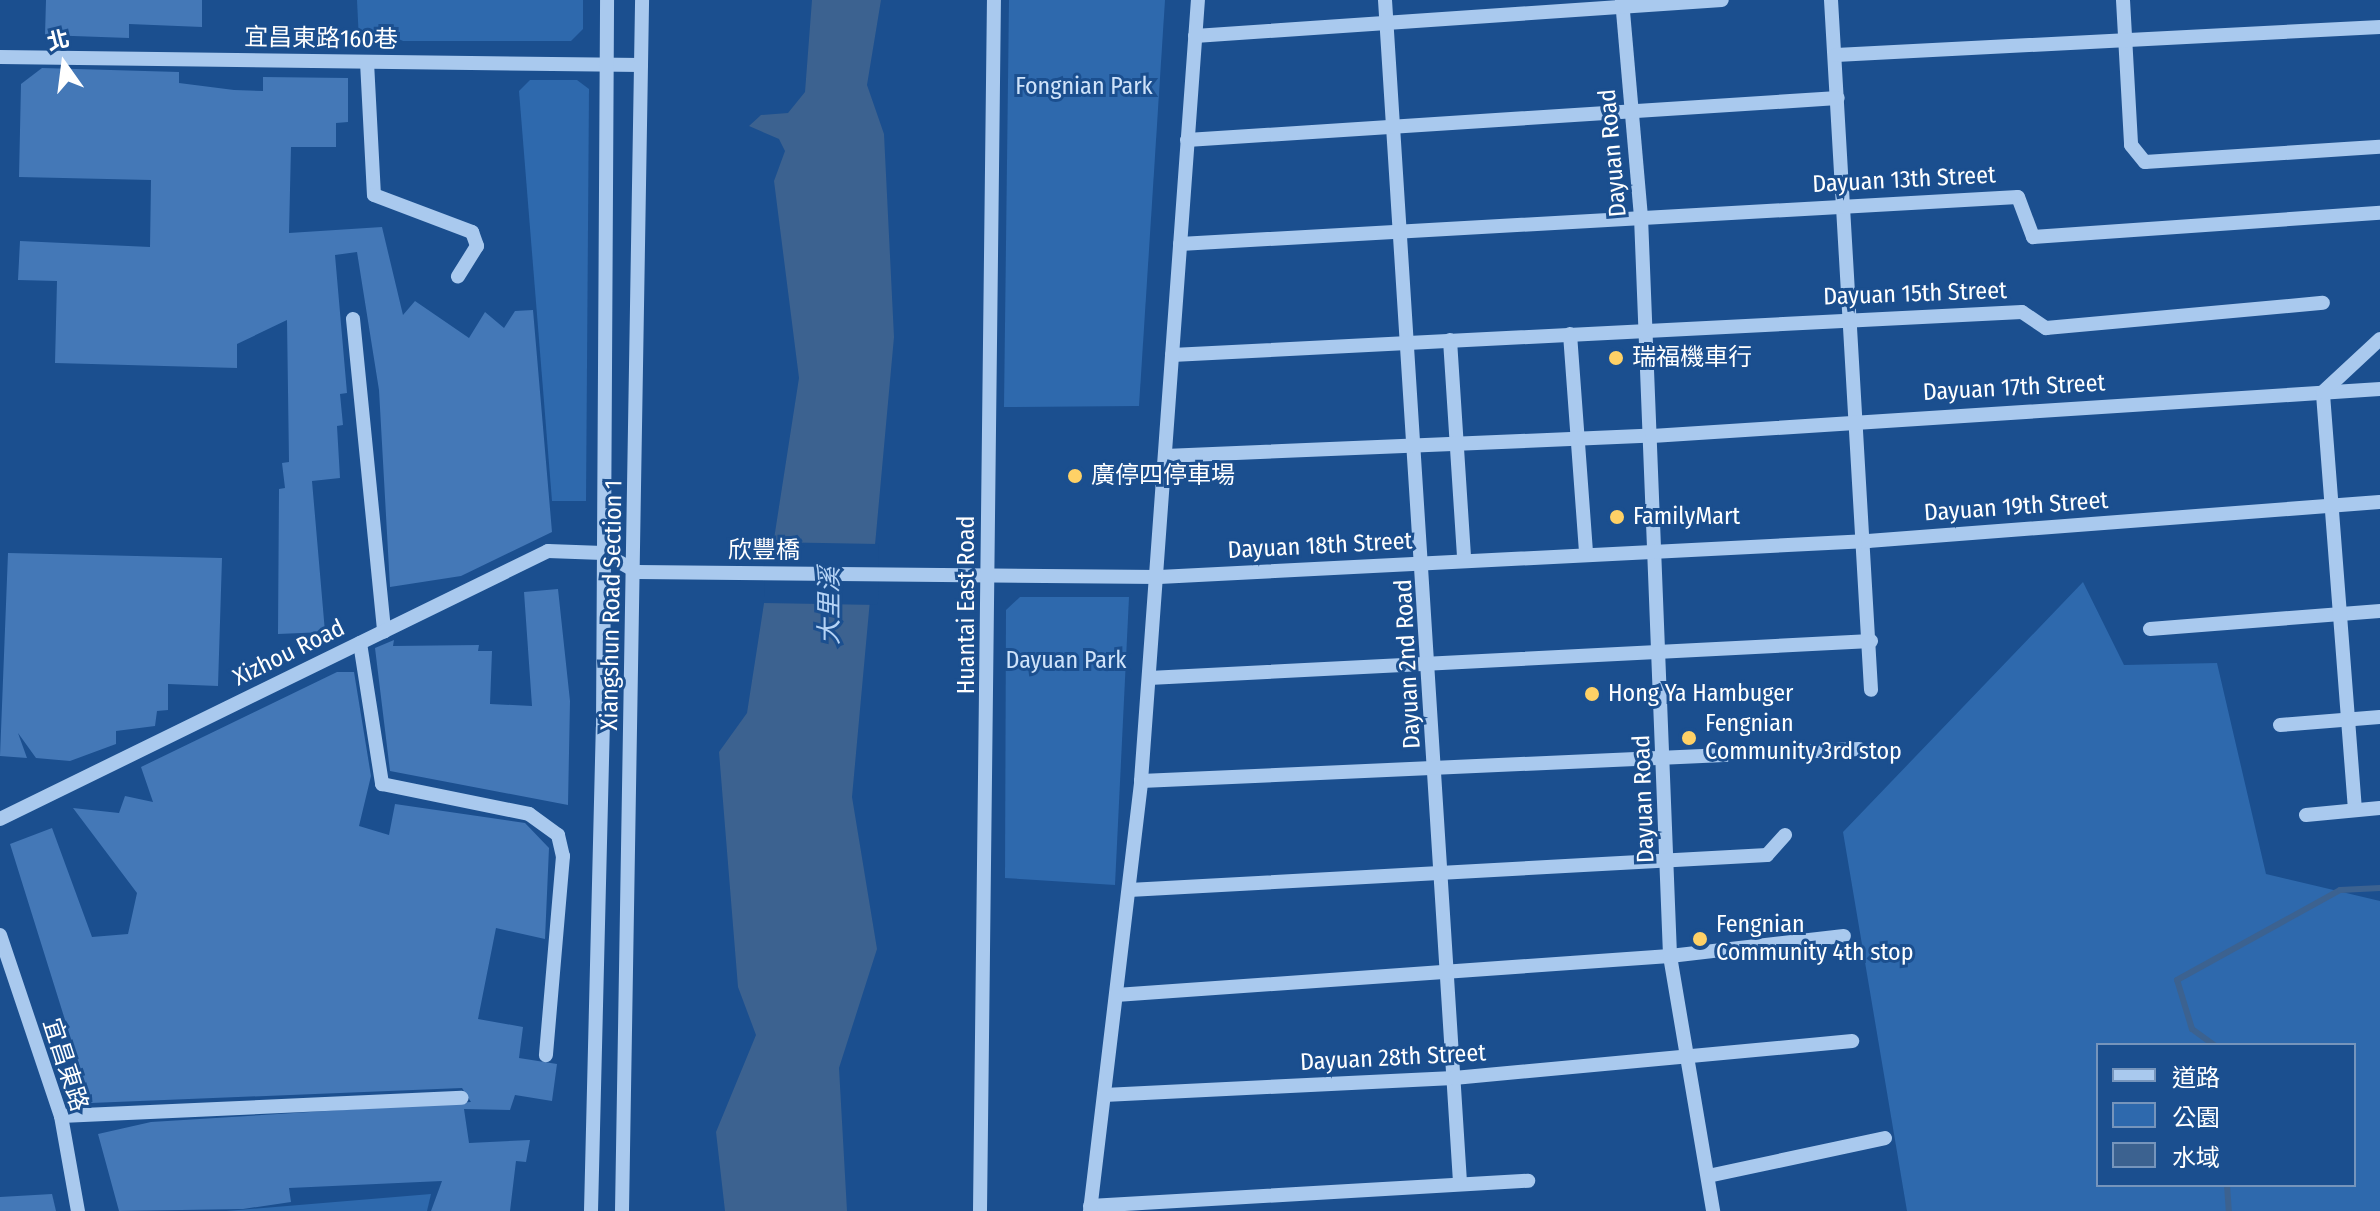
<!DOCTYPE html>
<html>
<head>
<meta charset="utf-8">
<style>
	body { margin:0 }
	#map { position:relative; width:2380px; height:1211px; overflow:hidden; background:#1b4f8f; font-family:"Fira Sans Condensed","Noto Sans TC",sans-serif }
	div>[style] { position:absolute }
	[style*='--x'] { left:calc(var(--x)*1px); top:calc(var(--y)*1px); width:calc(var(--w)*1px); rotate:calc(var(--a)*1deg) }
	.green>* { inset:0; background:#2e69ad }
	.water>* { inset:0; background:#3c6290 }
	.pier>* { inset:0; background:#1b4f8f; transform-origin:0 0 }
	.stream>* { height:6px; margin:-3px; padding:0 3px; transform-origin:3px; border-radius:3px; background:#3c6290 }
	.building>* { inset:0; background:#4478b7 }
	.minor>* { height:14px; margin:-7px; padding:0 7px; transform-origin:7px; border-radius:7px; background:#a9c9ee }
	.dots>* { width:22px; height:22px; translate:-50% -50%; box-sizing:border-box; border:4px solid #1b4f8f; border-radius:50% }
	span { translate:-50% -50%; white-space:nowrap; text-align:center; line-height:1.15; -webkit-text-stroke:6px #1b4f8f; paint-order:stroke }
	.street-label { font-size:24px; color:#fff }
	.park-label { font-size:24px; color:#cfe3fa }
	.poi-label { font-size:24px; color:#fff }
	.left { translate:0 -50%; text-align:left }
	.water-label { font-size:26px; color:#b5d3f5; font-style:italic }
	.legend { position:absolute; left:2096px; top:1043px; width:260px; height:144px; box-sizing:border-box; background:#1b4f8f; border:2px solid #7695bc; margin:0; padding:10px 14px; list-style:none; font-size:24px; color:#fff }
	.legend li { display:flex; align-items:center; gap:16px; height:40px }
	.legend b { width:40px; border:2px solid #7695bc }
	.north { position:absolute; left:24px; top:24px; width:80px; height:80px; -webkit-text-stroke:6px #1b4f8f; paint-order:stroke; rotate:346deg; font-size:22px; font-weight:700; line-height:32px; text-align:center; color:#fff }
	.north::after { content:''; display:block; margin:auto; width:28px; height:36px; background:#fff; clip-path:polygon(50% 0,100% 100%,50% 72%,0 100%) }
</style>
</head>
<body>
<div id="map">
	<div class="green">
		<div style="clip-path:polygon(357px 0,583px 0,583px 29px,571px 41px,359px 41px)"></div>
		<div style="clip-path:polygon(1009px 0,1165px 0,1139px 406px,1004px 407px)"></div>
		<div style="clip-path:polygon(530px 80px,577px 80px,589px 89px,586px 501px,552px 501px,519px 91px)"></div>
		<div style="clip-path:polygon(evenodd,2083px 582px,2124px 665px,2217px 663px,2266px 874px,2380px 901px,2380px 1211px,1907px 1211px,1843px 832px,2083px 582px,2098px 1045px,2354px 1045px,2354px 1185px,2098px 1185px,2098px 1045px)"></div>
		<div style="clip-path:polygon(1020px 597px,1129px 597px,1115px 885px,1005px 878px,1006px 610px)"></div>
		<div style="clip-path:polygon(431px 1194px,427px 1211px,226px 1211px)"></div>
	</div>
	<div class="water">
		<div style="clip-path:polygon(812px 0,881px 0,867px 85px,884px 134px,894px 337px,852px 797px,877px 949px,839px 1068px,847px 1211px,725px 1211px,716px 1132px,756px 1035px,738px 987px,719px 752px,747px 713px,799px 378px,774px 181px,785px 151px,779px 139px,749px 126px,761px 115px,788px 113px,805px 92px)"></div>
	</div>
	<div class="pier">
		<div style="left:765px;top:542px;width:114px;height:61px;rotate:1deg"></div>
	</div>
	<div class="stream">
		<div style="--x:2214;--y:1045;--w:27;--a:-144"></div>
		<div style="--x:2192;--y:1029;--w:51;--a:-107"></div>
		<div style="--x:2177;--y:980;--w:186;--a:-28.9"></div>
		<div style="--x:2340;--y:890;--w:40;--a:-2.9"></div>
		<div style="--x:2227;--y:1185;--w:26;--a:86"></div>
	</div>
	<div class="building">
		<div style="clip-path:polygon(46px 0,202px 0,202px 27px,129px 24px,129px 38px,45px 35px)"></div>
		<div style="clip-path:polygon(42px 68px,179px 72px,179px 83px,234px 90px,263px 91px,263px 77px,348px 78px,348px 122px,336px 123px,336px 147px,291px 147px,289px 233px,382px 227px,403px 315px,415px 301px,469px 338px,485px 312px,504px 328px,515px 311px,533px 310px,552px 532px,461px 576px,390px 587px,379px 390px,357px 252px,335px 255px,347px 393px,340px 394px,343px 425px,337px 426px,340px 478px,312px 481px,325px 632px,278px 634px,279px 489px,285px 488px,282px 463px,289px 462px,287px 320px,237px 344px,237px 368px,55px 363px,57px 281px,18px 280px,20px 241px,150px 247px,151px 180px,19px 177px,21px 84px)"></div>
		<div style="clip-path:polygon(8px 553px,222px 558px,218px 686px,168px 684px,168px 710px,157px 711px,155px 726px,116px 731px,116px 744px,70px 761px,36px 758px,18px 733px,27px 758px,0 756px)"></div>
		<div style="clip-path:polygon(558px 589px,570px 701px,568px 805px,390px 771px,375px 648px,394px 640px,393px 646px,479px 645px,478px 651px,492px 651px,490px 704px,532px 706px,524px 592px)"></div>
		<div style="clip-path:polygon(337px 672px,354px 672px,371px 776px,359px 826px,389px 835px,395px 804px,525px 823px,549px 848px,545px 939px,496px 928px,478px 1019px,523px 1027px,519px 1058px,557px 1064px,552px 1101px,515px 1095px,510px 1110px,464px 1109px,469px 1143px,530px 1140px,526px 1162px,516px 1161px,510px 1211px,431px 1211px,442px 1181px,289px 1188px,291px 1202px,243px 1209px,119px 1211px,98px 1134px,151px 1122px,471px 1102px,462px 1088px,91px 1103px,10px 844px,52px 828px,92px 937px,128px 934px,137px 893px,73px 808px,119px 813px,125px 796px,153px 802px,141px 767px)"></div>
		<div style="clip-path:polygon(52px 1194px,56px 1211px,0 1211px,0 1197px)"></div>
	</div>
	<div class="minor">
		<div style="--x:1385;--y:0;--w:1184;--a:86.37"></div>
		<div style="--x:1622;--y:0;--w:218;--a:85"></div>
		<div style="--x:1641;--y:217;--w:740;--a:87.75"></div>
		<div style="--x:1670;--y:956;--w:259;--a:80.4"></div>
		<div style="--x:1831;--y:0;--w:691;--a:86.68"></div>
		<div style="--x:2123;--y:0;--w:145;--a:86.8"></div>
		<div style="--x:2131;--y:145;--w:22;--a:51"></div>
		<div style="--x:2145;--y:162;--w:235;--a:-3.7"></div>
		<div style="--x:1195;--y:36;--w:528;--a:-3.91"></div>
		<div style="--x:1836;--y:55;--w:545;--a:-2.95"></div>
		<div style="--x:0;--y:57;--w:641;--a:0.72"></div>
		<div style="--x:367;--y:62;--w:133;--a:87"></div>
		<div style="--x:374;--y:195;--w:105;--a:20.7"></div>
		<div style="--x:472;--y:232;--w:15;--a:70"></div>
		<div style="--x:477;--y:246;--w:36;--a:122"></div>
		<div style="--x:1187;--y:140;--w:652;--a:-3.69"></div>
		<div style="--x:1180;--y:244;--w:839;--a:-3.21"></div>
		<div style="--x:2018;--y:197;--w:43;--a:69.4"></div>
		<div style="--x:2033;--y:237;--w:348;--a:-4"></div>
		<div style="--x:353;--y:319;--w:314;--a:84.3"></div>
		<div style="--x:1570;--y:334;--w:221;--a:85.8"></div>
		<div style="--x:1450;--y:340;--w:219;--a:86.3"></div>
		<div style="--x:1172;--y:355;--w:851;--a:-2.9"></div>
		<div style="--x:2022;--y:312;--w:29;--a:34"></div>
		<div style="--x:2046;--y:328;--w:278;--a:-5.2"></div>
		<div style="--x:1165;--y:456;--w:487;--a:-2.4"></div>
		<div style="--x:1652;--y:436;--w:730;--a:-3.69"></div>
		<div style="--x:2150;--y:629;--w:231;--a:-4.5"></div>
		<div style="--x:360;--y:643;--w:143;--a:81.1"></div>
		<div style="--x:382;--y:784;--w:150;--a:11.5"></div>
		<div style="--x:529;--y:814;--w:36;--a:36"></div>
		<div style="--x:558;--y:835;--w:22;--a:77"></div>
		<div style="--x:563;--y:856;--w:200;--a:94.9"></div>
		<div style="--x:1149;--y:678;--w:723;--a:-2.93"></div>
		<div style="--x:2280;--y:725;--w:100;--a:-4.6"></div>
		<div style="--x:1141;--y:781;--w:719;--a:-2.55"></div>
		<div style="--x:2355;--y:810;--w:419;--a:-94.4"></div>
		<div style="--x:2323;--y:392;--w:78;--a:-42.9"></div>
		<div style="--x:2306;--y:815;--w:74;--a:-5.4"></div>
		<div style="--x:0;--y:819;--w:610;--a:-26.06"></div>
		<div style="--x:548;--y:551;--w:55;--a:2.1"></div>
		<div style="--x:603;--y:553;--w:39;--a:29"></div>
		<div style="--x:637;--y:572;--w:522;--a:0.55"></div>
		<div style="--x:1159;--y:577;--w:710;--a:-2.91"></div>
		<div style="--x:1868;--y:541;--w:513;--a:-4.36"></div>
		<div style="--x:1129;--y:890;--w:639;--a:-3.14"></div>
		<div style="--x:1767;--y:855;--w:27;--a:-48"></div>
		<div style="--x:0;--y:935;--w:191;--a:71.4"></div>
		<div style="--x:61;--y:1116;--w:97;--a:79.9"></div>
		<div style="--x:1116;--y:995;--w:555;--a:-4.03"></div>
		<div style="--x:1670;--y:956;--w:175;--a:-6.6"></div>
		<div style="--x:1104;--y:1095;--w:350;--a:-2.8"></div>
		<div style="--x:1454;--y:1078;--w:400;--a:-5.3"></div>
		<div style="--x:61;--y:1116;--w:401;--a:-2.6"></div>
		<div style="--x:1708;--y:1176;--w:181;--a:-12.1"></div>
		<div style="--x:1090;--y:1206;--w:439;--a:-3.3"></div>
		<div style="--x:591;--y:1211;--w:484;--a:-88.6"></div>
		<div style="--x:603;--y:727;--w:727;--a:-89.68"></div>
		<div style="--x:622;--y:1211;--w:1211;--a:-89.05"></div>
		<div style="--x:980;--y:1211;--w:1211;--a:-89.34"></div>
		<div style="--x:1090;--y:1211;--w:433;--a:-83.2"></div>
		<div style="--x:1141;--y:781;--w:783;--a:-85.83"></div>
	</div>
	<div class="dots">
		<div style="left:1616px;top:358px;background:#ffd166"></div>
		<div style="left:1075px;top:476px;background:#ffd166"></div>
		<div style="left:1617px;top:517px;background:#ffd166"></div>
		<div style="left:1592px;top:694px;background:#ffd166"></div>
		<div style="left:1689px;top:738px;background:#ffd166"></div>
		<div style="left:1700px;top:939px;background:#ffd166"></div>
	</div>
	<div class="street-label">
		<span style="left:321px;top:39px;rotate:1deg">宜昌東路160巷</span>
		<span style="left:1613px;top:153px;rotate:-95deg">Dayuan Road</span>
		<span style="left:1904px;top:180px;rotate:-3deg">Dayuan 13th Street</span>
		<span style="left:1915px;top:294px;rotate:-2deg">Dayuan 15th Street</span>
		<span style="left:2014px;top:388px;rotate:-3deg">Dayuan 17th Street</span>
		<span style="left:2016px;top:507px;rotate:-4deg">Dayuan 19th Street</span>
		<span style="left:1320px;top:546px;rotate:-3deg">Dayuan 18th Street</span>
		<span style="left:764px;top:551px">欣豐橋</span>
		<span style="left:612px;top:605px;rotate:-89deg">Xiangshun Road Section 1</span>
		<span style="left:967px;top:605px;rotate:-90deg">Huantai East Road</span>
		<span style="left:289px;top:653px;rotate:-26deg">Xizhou Road</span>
		<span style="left:1408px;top:664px;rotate:-93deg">Dayuan 2nd Road</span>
		<span style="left:1644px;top:799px;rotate:-92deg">Dayuan Road</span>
		<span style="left:1393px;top:1058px;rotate:-3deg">Dayuan 28th Street</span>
		<span style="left:65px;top:1065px;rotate:72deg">宜昌東路</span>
	</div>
	<div class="park-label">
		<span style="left:1084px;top:87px">Fongnian Park</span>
		<span style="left:1066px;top:661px">Dayuan Park</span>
	</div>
	<div class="poi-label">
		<span class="left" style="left:1632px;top:358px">瑞福機車行</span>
		<span class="left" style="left:1091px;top:476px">廣停四停車場</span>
		<span class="left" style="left:1633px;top:517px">FamilyMart</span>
		<span class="left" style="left:1608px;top:694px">Hong Ya Hambuger</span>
		<span class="left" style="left:1705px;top:738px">Fengnian<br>Community 3rd stop</span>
		<span class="left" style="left:1716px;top:939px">Fengnian<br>Community 4th stop</span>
	</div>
	<div class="water-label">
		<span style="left:830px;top:606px;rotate:-90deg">大里溪</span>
	</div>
	<ul class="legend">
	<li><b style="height:10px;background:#a9c9ee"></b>道路</li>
	<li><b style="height:22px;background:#2e69ad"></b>公園</li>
	<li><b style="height:22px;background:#3c6290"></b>水域</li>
	</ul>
	<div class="north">北</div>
</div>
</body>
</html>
